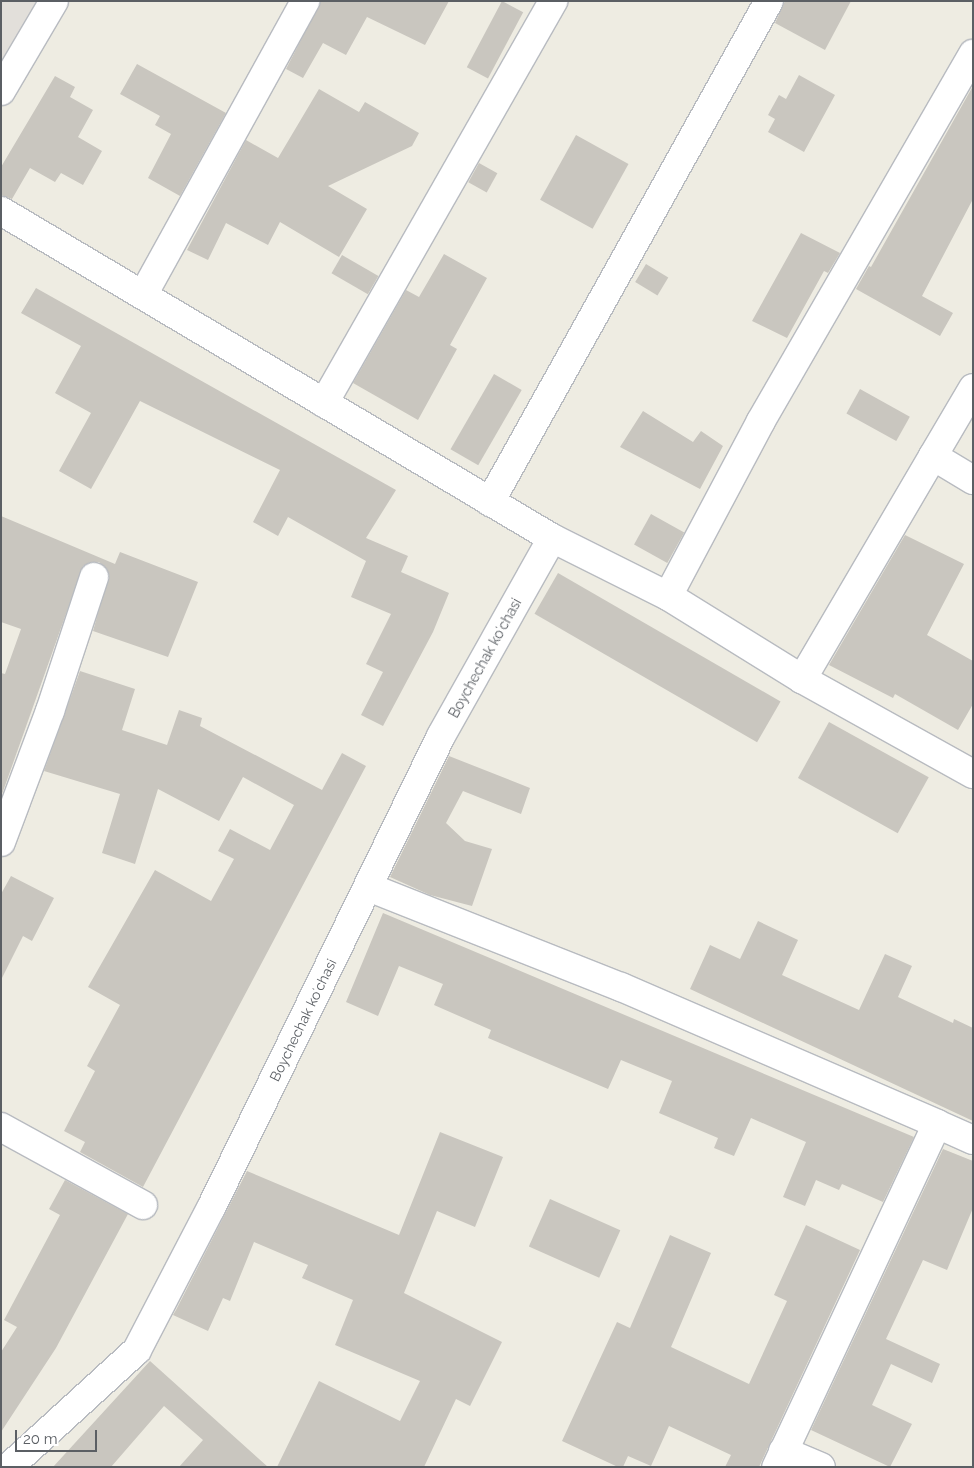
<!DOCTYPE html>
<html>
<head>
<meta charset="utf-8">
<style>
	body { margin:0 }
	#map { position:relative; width:974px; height:1468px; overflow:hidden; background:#eeece2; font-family:Raleway,sans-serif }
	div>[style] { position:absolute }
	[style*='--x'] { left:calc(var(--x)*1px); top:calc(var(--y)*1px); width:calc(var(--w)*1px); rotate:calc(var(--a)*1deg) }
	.industrial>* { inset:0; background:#e2dfda }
	.building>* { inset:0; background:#c9c6bf; transform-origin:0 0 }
	.roads { filter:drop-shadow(1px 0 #b8bbc0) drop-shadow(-1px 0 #b8bbc0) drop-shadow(0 1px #b8bbc0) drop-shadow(0 -1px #b8bbc0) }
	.street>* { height:28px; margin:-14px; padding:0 14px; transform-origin:14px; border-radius:14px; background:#fff }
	span { translate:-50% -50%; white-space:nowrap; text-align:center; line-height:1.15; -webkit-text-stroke:4px #fff; paint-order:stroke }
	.street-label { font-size:14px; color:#5b5f64 }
	.frame { position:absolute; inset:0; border:2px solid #5b5f64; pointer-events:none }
	.scale { position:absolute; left:15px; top:1430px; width:82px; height:22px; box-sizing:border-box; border:2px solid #5b5f64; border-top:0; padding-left:6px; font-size:15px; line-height:18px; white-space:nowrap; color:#5b5f64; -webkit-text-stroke:4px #fff; paint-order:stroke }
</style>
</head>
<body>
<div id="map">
	<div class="industrial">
		<div style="clip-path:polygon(1px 1px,44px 1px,1px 72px)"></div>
	</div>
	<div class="building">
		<div style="clip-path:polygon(321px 1px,449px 1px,425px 45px,367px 17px,346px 55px,323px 43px,303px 78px,286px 69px)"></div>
		<div style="left:502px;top:1px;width:24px;height:75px;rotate:28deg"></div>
		<div style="clip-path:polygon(785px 1px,851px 1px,825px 50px,775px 23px)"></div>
		<div style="clip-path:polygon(137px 64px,226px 113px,180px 196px,148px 178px,171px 134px,155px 125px,160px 116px,120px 94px)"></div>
		<div style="clip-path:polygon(799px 75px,835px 95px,804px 152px,768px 132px,775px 119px,768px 115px,779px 95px,786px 99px)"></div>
		<div style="clip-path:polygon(55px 76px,75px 87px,70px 97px,93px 110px,78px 137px,102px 151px,83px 185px,61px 173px,55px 182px,30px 168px,12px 199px,1px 195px,1px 167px)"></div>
		<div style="clip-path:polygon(973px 86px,973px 199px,922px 296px,953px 313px,940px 336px,856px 289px,869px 266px,871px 267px)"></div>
		<div style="clip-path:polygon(319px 89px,359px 112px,365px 102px,419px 133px,412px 146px,328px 186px,367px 209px,339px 257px,280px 222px,268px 245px,226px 223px,208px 260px,187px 250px,246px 140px,278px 158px)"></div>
		<div style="left:576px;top:135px;width:60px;height:74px;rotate:29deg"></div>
		<div style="left:479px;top:163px;width:21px;height:22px;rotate:29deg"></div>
		<div style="clip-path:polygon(801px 233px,840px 253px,828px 273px,824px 271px,787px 338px,752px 321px)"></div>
		<div style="clip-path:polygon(444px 254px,487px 278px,450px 345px,457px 349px,418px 420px,353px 383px,406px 290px,419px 297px)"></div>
		<div style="left:342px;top:255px;width:42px;height:21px;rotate:30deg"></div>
		<div style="left:646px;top:264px;width:26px;height:21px;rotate:31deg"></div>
		<div style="clip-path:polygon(36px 288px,396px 490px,366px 538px,408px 556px,401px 572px,449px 593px,433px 632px,383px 726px,361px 715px,383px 672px,366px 664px,391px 614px,351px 597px,366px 561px,288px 517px,278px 536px,253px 522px,280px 470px,140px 401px,91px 489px,59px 471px,91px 413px,55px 393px,81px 346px,21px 313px)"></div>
		<div style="left:494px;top:374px;width:32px;height:87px;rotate:30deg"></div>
		<div style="left:860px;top:389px;width:57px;height:28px;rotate:29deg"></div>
		<div style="clip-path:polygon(643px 411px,693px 442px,701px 431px,723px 446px,700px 489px,620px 447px)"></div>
		<div style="left:651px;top:514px;width:38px;height:35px;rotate:29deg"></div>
		<div style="clip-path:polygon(1px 516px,115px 564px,120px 552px,198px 582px,168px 657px,93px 631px,109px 574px,99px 562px,83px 566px,1px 797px,1px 673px,5px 674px,21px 629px,1px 622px)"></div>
		<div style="clip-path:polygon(905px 535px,964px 564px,927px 635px,973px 661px,973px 704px,958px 730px,895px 694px,893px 698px,829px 665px)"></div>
		<div style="left:558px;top:573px;width:257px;height:47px;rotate:30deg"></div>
		<div style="clip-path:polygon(80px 671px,135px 689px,122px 730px,167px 745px,179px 710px,202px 718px,200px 726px,322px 790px,342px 753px,366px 766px,143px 1187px,80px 1152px,85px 1142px,64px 1131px,95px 1071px,87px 1066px,120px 1005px,88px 987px,155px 870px,211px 901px,234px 859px,218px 851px,230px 829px,270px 850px,294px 805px,243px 777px,219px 821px,158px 789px,135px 864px,102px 853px,120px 794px,44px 771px)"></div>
		<div style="left:829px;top:722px;width:114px;height:64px;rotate:29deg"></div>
		<div style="clip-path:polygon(449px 756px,530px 788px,521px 814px,463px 791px,446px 823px,465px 841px,492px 849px,472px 906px,430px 895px,390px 877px)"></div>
		<div style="clip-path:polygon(11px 876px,54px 898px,32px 941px,23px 936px,1px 980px,1px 894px)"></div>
		<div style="clip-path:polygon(383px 913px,914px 1137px,883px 1202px,842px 1184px,839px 1190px,816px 1180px,805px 1206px,783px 1197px,806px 1142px,751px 1118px,734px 1156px,714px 1148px,718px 1138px,659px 1113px,672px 1081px,621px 1060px,608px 1089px,488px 1038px,491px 1030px,434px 1005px,443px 984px,399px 966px,378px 1016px,346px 1002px)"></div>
		<div style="clip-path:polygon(758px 921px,798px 940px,782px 975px,859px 1010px,885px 954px,912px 966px,898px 997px,953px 1023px,954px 1019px,973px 1028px,973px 1121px,690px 989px,710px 945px,740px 959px)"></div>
		<div style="clip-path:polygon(440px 1132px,503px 1157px,475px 1227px,437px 1211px,404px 1293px,502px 1342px,470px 1406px,456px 1399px,424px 1467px,277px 1467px,319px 1381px,400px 1421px,420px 1381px,335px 1345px,353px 1300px,302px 1278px,308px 1265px,254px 1242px,230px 1301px,223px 1298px,208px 1331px,173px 1315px,176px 1310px,247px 1171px,399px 1235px)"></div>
		<div style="clip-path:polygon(943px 1149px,973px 1161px,973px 1208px,947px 1270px,923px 1260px,886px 1339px,940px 1364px,932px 1383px,891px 1364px,872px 1405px,912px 1424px,890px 1467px,811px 1430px)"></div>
		<div style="clip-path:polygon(65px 1180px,128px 1214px,56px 1348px,1px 1432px,1px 1352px,17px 1327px,4px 1320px,60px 1215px,49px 1209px)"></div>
		<div style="left:550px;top:1199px;width:77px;height:52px;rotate:24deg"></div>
		<div style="clip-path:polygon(806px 1225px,860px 1250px,759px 1467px,725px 1467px,731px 1455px,669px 1426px,651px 1466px,628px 1456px,623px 1467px,618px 1467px,562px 1441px,617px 1322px,630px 1328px,670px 1235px,711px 1253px,671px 1347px,749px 1384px,787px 1301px,774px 1295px)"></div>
		<div style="clip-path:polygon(150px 1361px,268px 1467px,179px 1467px,203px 1440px,164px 1406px,111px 1467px,53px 1467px)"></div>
	</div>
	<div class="roads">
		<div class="street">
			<div style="--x:1;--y:91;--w:104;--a:-59.5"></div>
			<div style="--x:1;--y:211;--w:641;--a:30.69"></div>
			<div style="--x:552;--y:538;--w:130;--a:26.6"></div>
			<div style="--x:143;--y:295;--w:336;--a:-61.1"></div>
			<div style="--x:973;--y:388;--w:79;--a:120.5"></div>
			<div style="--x:933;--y:456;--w:47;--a:31"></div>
			<div style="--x:324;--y:403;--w:463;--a:-60.3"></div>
			<div style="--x:933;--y:456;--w:259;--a:120.4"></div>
			<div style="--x:802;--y:679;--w:196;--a:29.1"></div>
			<div style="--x:490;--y:502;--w:573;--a:-60.89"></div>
			<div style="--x:802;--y:679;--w:158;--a:-148.2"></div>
			<div style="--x:668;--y:596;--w:198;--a:-62"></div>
			<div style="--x:761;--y:421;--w:424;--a:-60"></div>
			<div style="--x:1;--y:842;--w:140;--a:-69.5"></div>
			<div style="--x:50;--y:711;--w:141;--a:-71.8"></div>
			<div style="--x:368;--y:887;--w:272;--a:21.6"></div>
			<div style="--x:621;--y:987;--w:344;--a:23.4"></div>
			<div style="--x:937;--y:1124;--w:379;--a:115.1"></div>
			<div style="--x:937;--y:1124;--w:39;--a:24"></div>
			<div style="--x:1;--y:1127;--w:162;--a:28.8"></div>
			<div style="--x:783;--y:1451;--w:41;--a:22.8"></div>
			<div style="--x:9;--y:1467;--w:173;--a:-42.4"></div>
			<div style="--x:137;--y:1350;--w:160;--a:-62.5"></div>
			<div style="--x:211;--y:1208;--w:525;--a:-64.02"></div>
			<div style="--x:441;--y:736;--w:227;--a:-60.7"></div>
		</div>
	</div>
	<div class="street-label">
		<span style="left:485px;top:658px;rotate:-61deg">Boychechak koʻchasi</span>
		<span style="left:303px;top:1020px;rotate:-64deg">Boychechak koʻchasi</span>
	</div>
	<div class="frame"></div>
	<div class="scale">20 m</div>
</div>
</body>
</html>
